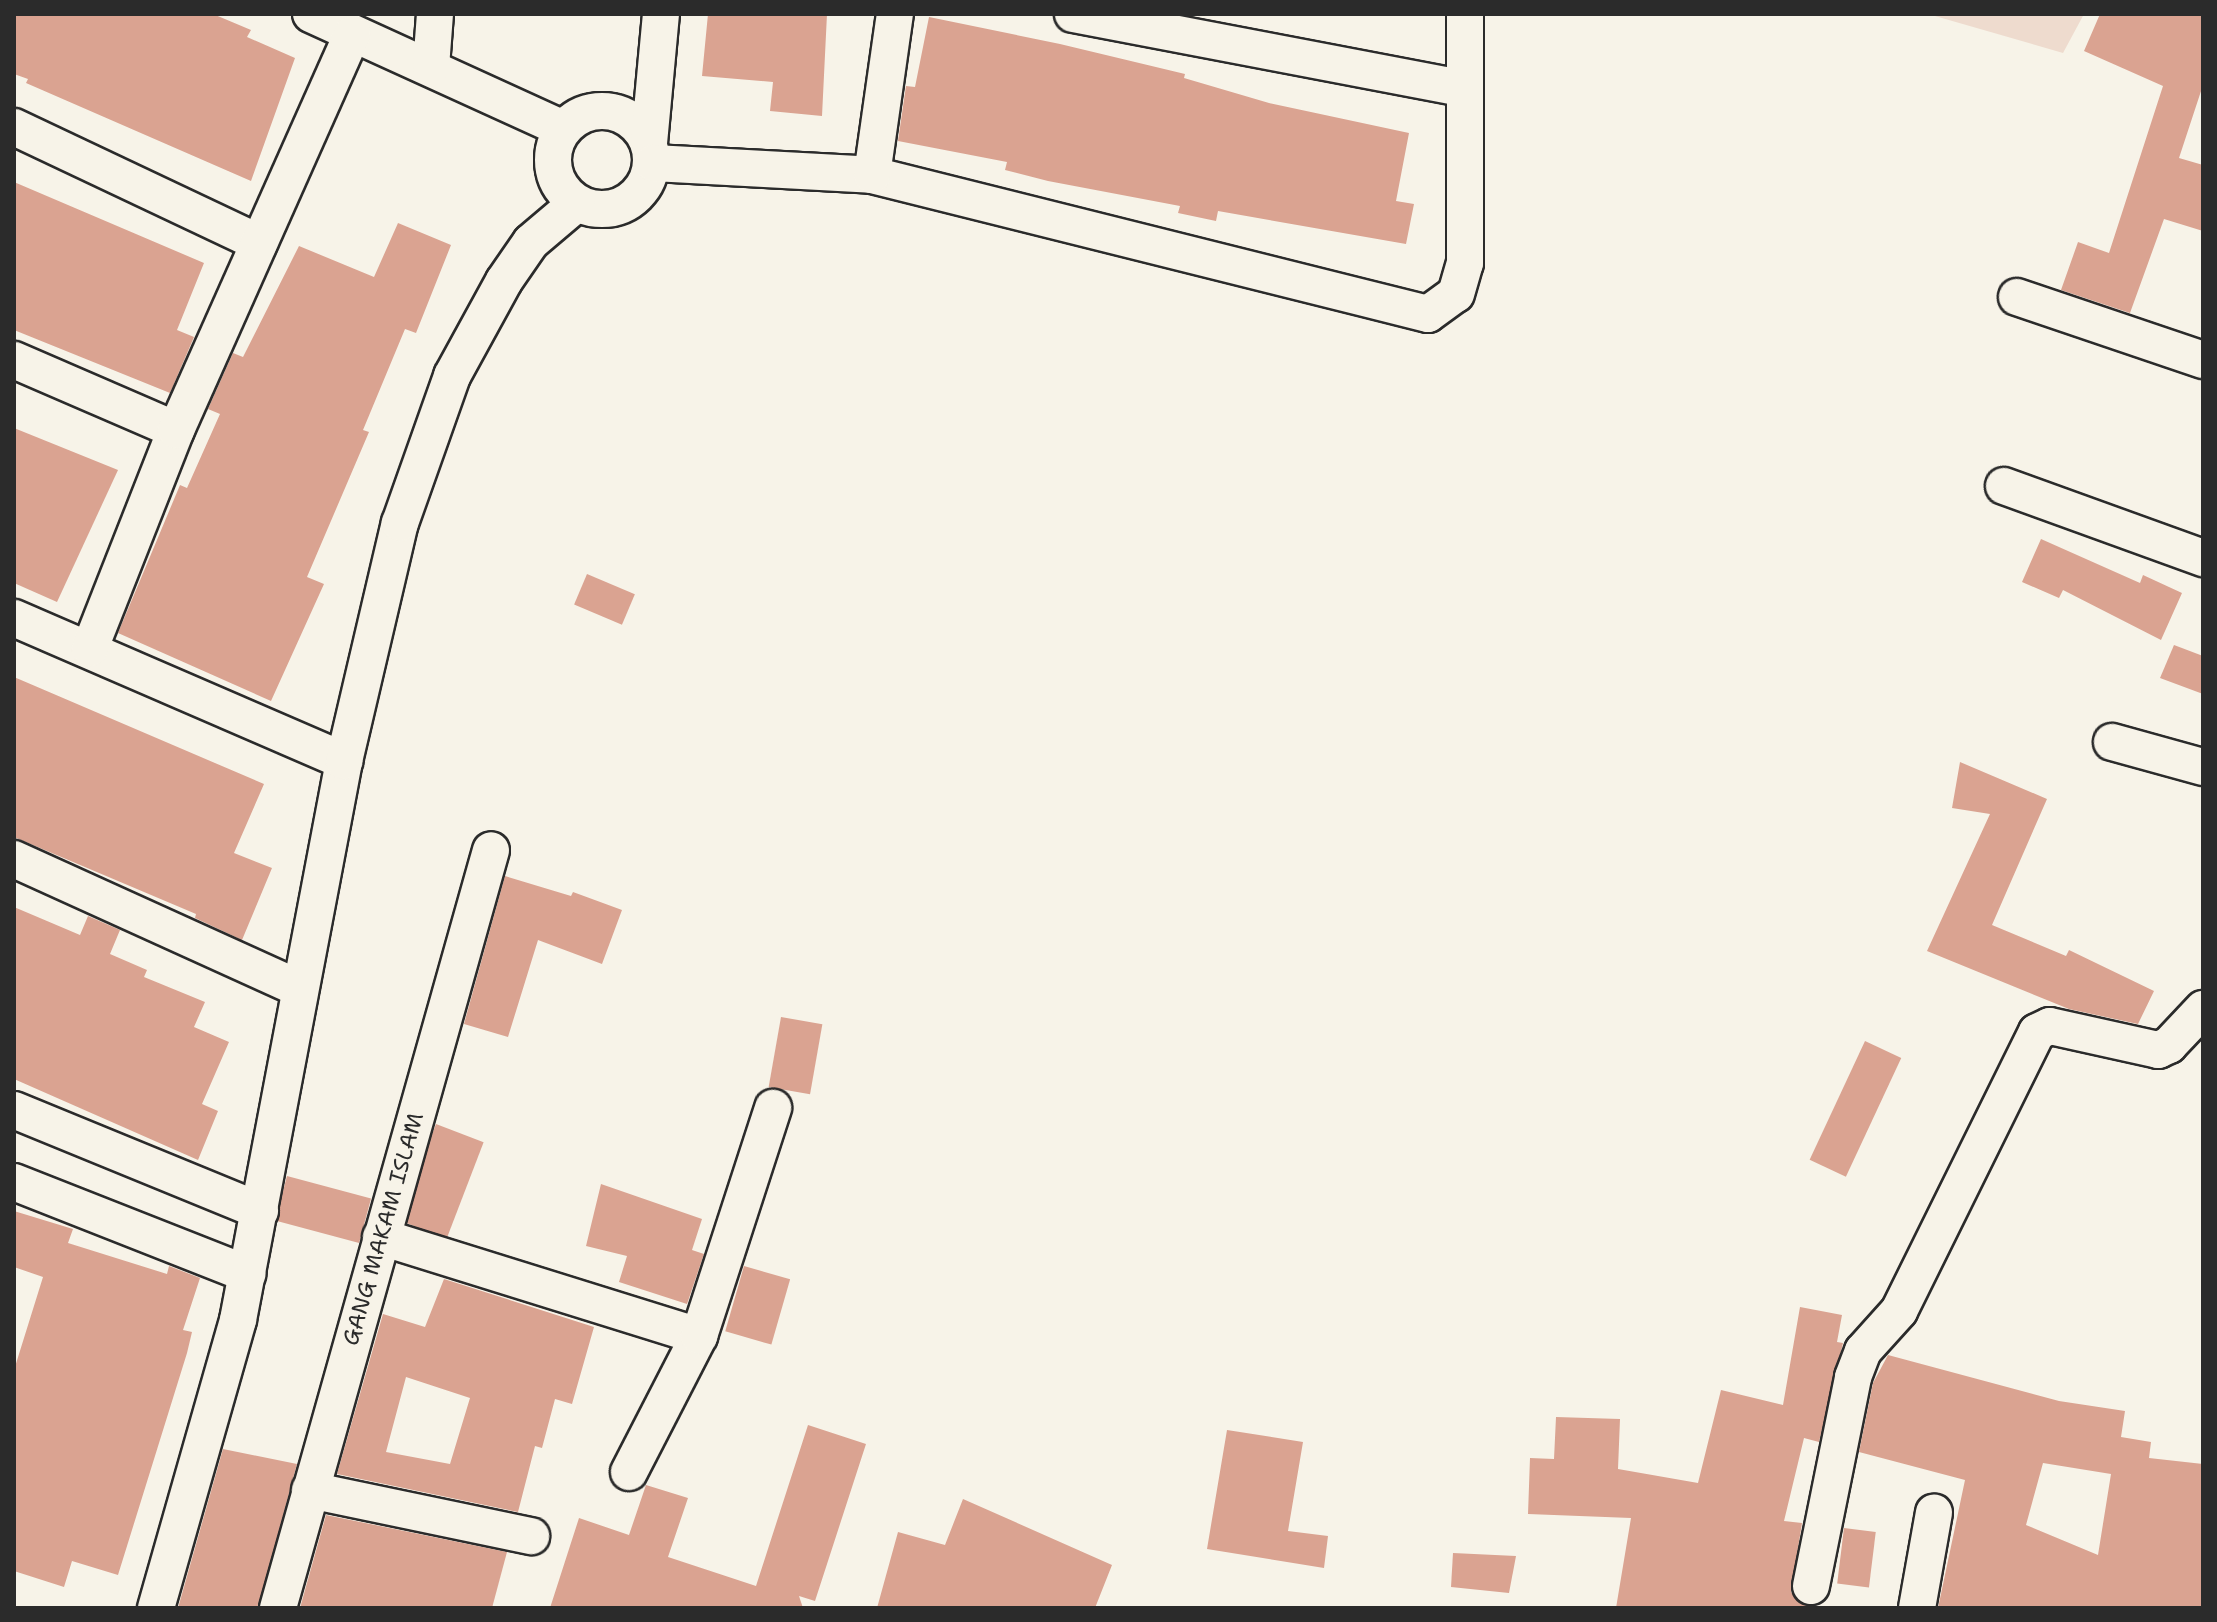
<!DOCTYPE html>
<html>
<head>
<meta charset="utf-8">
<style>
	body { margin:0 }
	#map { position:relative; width:2217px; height:1622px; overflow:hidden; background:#f7f3e8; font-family:"Shantell Sans",sans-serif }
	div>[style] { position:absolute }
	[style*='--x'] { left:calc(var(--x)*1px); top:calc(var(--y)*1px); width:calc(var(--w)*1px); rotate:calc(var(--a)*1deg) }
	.built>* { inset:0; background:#eedbce }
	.building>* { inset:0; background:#daa391; transform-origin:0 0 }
	.roads { filter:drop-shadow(2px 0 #2b2b2b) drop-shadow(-2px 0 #2b2b2b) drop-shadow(0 2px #2b2b2b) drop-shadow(0 -2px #2b2b2b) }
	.minor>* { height:36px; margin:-18px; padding:0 18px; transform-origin:18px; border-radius:18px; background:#f7f3e8 }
	.minor>.ring { margin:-18px; padding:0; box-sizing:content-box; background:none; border:36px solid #f7f3e8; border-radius:50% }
	span { translate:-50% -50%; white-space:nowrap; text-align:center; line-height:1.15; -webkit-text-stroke:6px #f7f3e8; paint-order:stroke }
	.street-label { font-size:22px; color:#2b2b2b }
	.frame { position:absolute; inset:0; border:16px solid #2b2b2b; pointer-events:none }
</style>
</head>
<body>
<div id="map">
	<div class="built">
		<div style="clip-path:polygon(1928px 14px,2084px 14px,2063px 53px)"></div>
	</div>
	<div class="building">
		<div style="clip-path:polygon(14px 14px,213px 14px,251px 30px,247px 37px,295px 58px,251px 181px,26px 83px,28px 79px,14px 74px)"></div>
		<div style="clip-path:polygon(708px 14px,827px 14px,822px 116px,770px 111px,773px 82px,702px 76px)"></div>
		<div style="clip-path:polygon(2100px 14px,2203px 14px,2203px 85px,2179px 158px,2203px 165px,2203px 231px,2164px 219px,2130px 313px,2061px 290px,2078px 242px,2109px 253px,2163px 86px,2084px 51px)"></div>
		<div style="clip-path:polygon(929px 17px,1060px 44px,1185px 74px,1184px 78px,1269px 103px,1409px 133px,1396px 201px,1414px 204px,1406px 244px,1218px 211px,1216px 221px,1178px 213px,1180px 206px,1048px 181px,1005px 170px,1007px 162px,898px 141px,906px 86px,915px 87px)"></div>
		<div style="clip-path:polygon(14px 182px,204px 263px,177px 330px,194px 337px,170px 393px,14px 330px)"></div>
		<div style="clip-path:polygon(398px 223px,451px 245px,416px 333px,405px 329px,363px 430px,369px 432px,307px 577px,324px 584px,271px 701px,118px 633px,180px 485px,187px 488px,220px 414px,208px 409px,233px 353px,243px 357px,299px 246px,374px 277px)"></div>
		<div style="clip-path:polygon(14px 428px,118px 470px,57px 602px,14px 583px)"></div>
		<div style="clip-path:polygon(2041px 539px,2140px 583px,2143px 575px,2182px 593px,2161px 640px,2063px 590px,2059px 598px,2022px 582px)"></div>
		<div style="left:587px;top:574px;width:52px;height:33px;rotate:23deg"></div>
		<div style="clip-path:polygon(2174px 645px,2203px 656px,2203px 694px,2160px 678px)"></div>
		<div style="clip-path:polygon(14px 677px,264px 784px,234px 853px,272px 868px,242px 940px,195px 918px,196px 914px,14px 837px)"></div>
		<div style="clip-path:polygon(1960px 762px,2047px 799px,1992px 925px,2066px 956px,2069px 950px,2154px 991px,2138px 1024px,2069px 1009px,1927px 951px,1990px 814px,1952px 808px)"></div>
		<div style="clip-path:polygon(505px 876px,571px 896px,573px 892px,622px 910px,602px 964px,538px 940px,508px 1037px,464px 1024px)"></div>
		<div style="clip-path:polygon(14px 907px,80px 935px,88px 916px,120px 930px,110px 954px,147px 970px,144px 977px,205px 1002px,194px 1027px,229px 1042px,202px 1104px,218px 1111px,198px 1160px,14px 1079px)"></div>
		<div style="left:781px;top:1017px;width:42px;height:71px;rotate:10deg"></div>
		<div style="left:1865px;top:1041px;width:40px;height:131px;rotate:25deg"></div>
		<div style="left:436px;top:1124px;width:51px;height:103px;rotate:21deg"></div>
		<div style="left:287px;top:1176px;width:87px;height:46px;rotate:15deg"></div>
		<div style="clip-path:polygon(601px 1184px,702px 1219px,692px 1250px,704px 1254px,687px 1304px,619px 1282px,627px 1256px,586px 1246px)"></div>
		<div style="clip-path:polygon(14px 1211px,73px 1229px,68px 1243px,167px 1274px,169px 1266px,200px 1278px,183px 1330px,192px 1332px,187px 1353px,118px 1575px,72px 1561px,64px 1587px,14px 1571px,14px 1370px,43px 1277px,14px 1267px)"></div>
		<div style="left:744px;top:1266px;width:48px;height:68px;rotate:16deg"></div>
		<div style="clip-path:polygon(evenodd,444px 1279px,594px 1327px,572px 1404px,555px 1399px,542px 1448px,535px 1446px,518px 1512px,337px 1474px,383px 1314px,425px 1327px,444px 1279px,406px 1377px,470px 1398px,450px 1464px,386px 1452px,406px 1377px)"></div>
		<div style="clip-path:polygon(1800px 1307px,1842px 1315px,1837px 1342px,1843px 1343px,1819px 1442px,1804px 1438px,1784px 1521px,1802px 1523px,1791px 1592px,1808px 1608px,1616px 1608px,1631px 1518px,1528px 1514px,1530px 1458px,1554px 1459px,1556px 1417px,1620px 1419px,1618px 1469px,1698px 1483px,1721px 1390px,1783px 1405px)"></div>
		<div style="clip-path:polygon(evenodd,1888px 1355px,2059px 1401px,2125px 1411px,2121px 1437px,2151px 1442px,2149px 1458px,2203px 1464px,2203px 1608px,1938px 1608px,1965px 1480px,1859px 1452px,1873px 1383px,1888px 1355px,2043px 1463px,2111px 1474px,2098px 1555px,2026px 1525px,2043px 1463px)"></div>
		<div style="clip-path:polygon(808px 1425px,866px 1444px,815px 1601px,799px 1596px,803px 1608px,550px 1608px,579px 1518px,629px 1535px,646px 1485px,688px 1498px,668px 1557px,756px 1586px)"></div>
		<div style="clip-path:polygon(1227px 1430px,1303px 1442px,1288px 1531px,1328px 1536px,1324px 1568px,1207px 1549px)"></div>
		<div style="clip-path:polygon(223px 1449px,297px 1464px,258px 1608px,178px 1608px)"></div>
		<div style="clip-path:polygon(963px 1499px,1112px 1565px,1095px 1608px,877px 1608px,898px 1532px,945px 1545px)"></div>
		<div style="clip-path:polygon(326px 1515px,507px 1552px,492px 1608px,300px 1608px)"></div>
		<div style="left:1844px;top:1528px;width:32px;height:56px;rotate:7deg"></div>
		<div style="clip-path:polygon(1453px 1553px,1516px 1556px,1509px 1593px,1451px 1587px)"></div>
	</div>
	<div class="roads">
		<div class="minor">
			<div style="--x:311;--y:14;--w:277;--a:24.5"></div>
			<div style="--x:1073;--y:14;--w:395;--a:10.8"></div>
			<div style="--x:431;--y:67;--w:53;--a:-85.7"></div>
			<div class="ring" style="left:553px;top:111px;width:62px;height:62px"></div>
			<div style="--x:14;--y:127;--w:271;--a:25.3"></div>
			<div style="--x:649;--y:143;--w:130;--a:-84.7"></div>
			<div style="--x:653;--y:163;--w:219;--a:3.1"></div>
			<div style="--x:872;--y:175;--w:573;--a:14.04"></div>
			<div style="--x:1428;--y:314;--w:34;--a:-36"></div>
			<div style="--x:1456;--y:294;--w:32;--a:-74"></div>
			<div style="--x:1465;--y:263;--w:249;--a:-90"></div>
			<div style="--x:872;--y:175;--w:163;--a:-81.9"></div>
			<div style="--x:2017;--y:297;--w:196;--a:18.7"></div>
			<div style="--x:14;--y:360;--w:176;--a:23.4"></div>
			<div style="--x:2004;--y:486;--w:212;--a:19.9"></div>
			<div style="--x:14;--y:618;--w:360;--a:23.4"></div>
			<div style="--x:90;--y:648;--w:234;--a:-68.5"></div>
			<div style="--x:176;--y:430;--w:433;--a:-66"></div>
			<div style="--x:2112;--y:742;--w:94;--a:15.4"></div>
			<div style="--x:14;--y:859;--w:312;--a:24.4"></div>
			<div style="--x:14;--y:1110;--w:266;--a:22.3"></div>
			<div style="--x:14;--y:1182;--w:251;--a:21.5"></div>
			<div style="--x:381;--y:1237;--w:333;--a:17.3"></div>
			<div style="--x:629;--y:1472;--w:153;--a:-62.8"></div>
			<div style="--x:699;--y:1336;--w:240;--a:-72"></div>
			<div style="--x:310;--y:1490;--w:226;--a:11.8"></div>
			<div style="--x:1811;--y:1586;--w:213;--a:-78.6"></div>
			<div style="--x:1853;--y:1377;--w:28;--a:-69"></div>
			<div style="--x:1863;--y:1351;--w:54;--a:-48"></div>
			<div style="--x:1899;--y:1311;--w:311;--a:-63.7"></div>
			<div style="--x:2037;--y:1032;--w:14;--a:-25"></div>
			<div style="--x:2050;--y:1026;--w:111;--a:12.5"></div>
			<div style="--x:2158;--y:1050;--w:12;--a:-24"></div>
			<div style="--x:2169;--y:1045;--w:50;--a:-46.6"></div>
			<div style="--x:156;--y:1608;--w:299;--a:-74.1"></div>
			<div style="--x:238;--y:1320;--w:569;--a:-79.26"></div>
			<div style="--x:344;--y:761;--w:244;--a:-76.8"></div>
			<div style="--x:400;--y:523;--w:156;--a:-70.5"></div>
			<div style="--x:452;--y:376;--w:108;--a:-61.3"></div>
			<div style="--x:504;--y:281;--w:47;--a:-55.3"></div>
			<div style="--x:531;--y:242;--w:60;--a:-40.3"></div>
			<div style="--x:278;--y:1608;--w:787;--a:-74.3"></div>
			<div style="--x:1917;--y:1608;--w:97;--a:-79.9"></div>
		</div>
	</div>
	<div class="street-label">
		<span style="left:383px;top:1229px;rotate:-74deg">GANG MAKAM ISLAM</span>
	</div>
	<div class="frame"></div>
</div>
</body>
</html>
